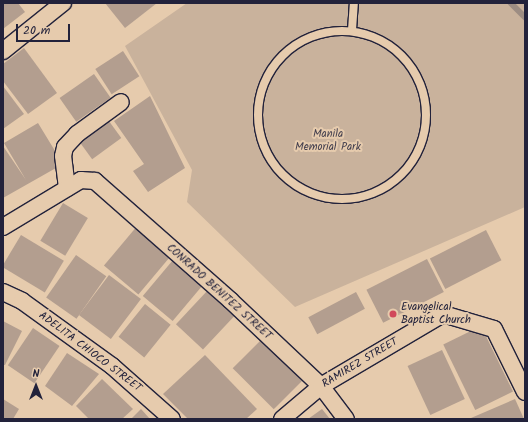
<!DOCTYPE html>
<html>
<head>
<meta charset="utf-8">
<style>
	body { margin:0 }
	#map { position:relative; width:528px; height:422px; overflow:hidden; background:#e6cbad; font-family:Kalam,sans-serif }
	div>[style] { position:absolute }
	[style*='--x'] { left:calc(var(--x)*1px); top:calc(var(--y)*1px); width:calc(var(--w)*1px); rotate:calc(var(--a)*1deg) }
	.green>* { inset:0; background:#c9b29c }
	.stream>* { height:5.5px; margin:-2.75px; padding:0 2.75px; transform-origin:2.75px; border-radius:2.75px; background:#9d8d83 }
	.building>* { inset:0; background:#b39e8f; transform-origin:0 0 }
	.roads { filter:drop-shadow(1px 0 #22223b) drop-shadow(-1px 0 #22223b) drop-shadow(0 1px #22223b) drop-shadow(0 -1px #22223b) }
	.lane>* { height:8px; margin:-4px; padding:0 4px; transform-origin:4px; border-radius:4px; background:#e6cbad }
	.lane>.ring { margin:-4px; padding:0; box-sizing:content-box; background:none; border:8px solid #e6cbad; border-radius:50% }
	.street>* { height:16px; margin:-8px; padding:0 8px; transform-origin:8px; border-radius:8px; background:#e6cbad }
	.dots>* { width:11px; height:11px; translate:-50% -50%; box-sizing:border-box; border:2px solid #e6cbad; border-radius:50% }
	span { translate:-50% -50%; white-space:nowrap; text-align:center; line-height:1.15; -webkit-text-stroke:4px #e6cbad; paint-order:stroke }
	.park-label { font-size:11px; color:#433f4e }
	.street-label { font-size:11px; color:#22223b }
	.poi-label { font-size:11px; color:#22223b }
	.left { translate:0 -50%; text-align:left }
	.frame { position:absolute; inset:0; border:4px solid #22223b; pointer-events:none }
	.north { position:absolute; left:16px; top:366px; width:40px; height:40px; -webkit-text-stroke:3px #e6cbad; paint-order:stroke; rotate:0deg; font-size:11px; font-weight:700; line-height:16px; text-align:center; color:#22223b }
	.north::after { content:''; display:block; margin:auto; width:14px; height:18px; background:#22223b; clip-path:polygon(50% 0,100% 100%,50% 72%,0 100%) }
	.scale { position:absolute; left:16px; top:24px; width:54px; height:18px; box-sizing:border-box; border:2px solid #22223b; border-top:0; padding-left:5px; font-size:12px; line-height:14px; white-space:nowrap; color:#22223b; -webkit-text-stroke:3px #e6cbad; paint-order:stroke }
</style>
</head>
<body>
<div id="map">
	<div class="green">
		<div style="clip-path:polygon(187px 3px,525px 3px,525px 207px,295px 307px,187px 202px,192px 170px,125px 46px)"></div>
	</div>
	<div class="stream">
		<div style="--x:511;--y:3;--w:20;--a:45"></div>
	</div>
	<div class="building">
		<div style="clip-path:polygon(3px 3px,18px 3px,25px 12px,3px 29px)"></div>
		<div style="clip-path:polygon(105px 3px,157px 3px,125px 28px)"></div>
		<div style="clip-path:polygon(24px 48px,57px 93px,28px 114px,3px 81px,3px 64px)"></div>
		<div style="left:123px;top:51px;width:30px;height:33px;rotate:57deg"></div>
		<div style="left:94px;top:74px;width:29px;height:42px;rotate:55deg"></div>
		<div style="clip-path:polygon(3px 86px,24px 114px,3px 129px)"></div>
		<div style="clip-path:polygon(150px 96px,185px 168px,148px 192px,133px 171px,144px 164px,114px 121px)"></div>
		<div style="left:106px;top:117px;width:26px;height:36px;rotate:54deg"></div>
		<div style="clip-path:polygon(38px 123px,63px 164px,3px 198px,3px 146px,26px 180px,4px 143px)"></div>
		<div style="left:63px;top:203px;width:29px;height:44px;rotate:31deg"></div>
		<div style="left:138px;top:225px;width:45px;height:53px;rotate:40deg"></div>
		<div style="left:486px;top:230px;width:34px;height:63px;rotate:63deg"></div>
		<div style="left:21px;top:235px;width:50px;height:37px;rotate:31deg"></div>
		<div style="left:76px;top:255px;width:37px;height:52px;rotate:35deg"></div>
		<div style="left:427px;top:259px;width:37px;height:68px;rotate:63deg"></div>
		<div style="left:173px;top:260px;width:39px;height:47px;rotate:40deg"></div>
		<div style="left:109px;top:275px;width:40px;height:50px;rotate:37deg"></div>
		<div style="left:208px;top:290px;width:37px;height:47px;rotate:43deg"></div>
		<div style="left:356px;top:292px;width:19px;height:54px;rotate:62deg"></div>
		<div style="left:145px;top:304px;width:33px;height:42px;rotate:39deg"></div>
		<div style="clip-path:polygon(3px 321px,22px 331px,5px 365px,3px 365px)"></div>
		<div style="left:481px;top:326px;width:73px;height:42px;rotate:64deg"></div>
		<div style="left:33px;top:328px;width:32px;height:45px;rotate:34deg"></div>
		<div style="left:261px;top:340px;width:58px;height:40px;rotate:45deg"></div>
		<div style="left:442px;top:350px;width:54px;height:38px;rotate:65deg"></div>
		<div style="clip-path:polygon(67px 353px,99px 374px,72px 406px,45px 386px)"></div>
		<div style="clip-path:polygon(205px 355px,257px 409px,246px 419px,188px 419px,163px 394px)"></div>
		<div style="clip-path:polygon(102px 379px,133px 409px,122px 419px,89px 419px,76px 406px)"></div>
		<div style="clip-path:polygon(3px 399px,19px 409px,13px 419px,3px 419px)"></div>
		<div style="clip-path:polygon(515px 399px,524px 419px,472px 419px,471px 418px)"></div>
		<div style="clip-path:polygon(141px 409px,150px 419px,131px 419px)"></div>
		<div style="clip-path:polygon(322px 409px,330px 419px,308px 419px)"></div>
	</div>
	<div class="roads">
		<div class="lane">
			<div style="--x:352;--y:30;--w:27;--a:-86"></div>
			<div class="ring" style="left:258px;top:31px;width:160px;height:160px"></div>
		</div>
		<div class="street">
			<div style="--x:3;--y:51;--w:77;--a:-38.7"></div>
			<div style="--x:67;--y:188;--w:32;--a:-97"></div>
			<div style="--x:63;--y:156;--w:9;--a:-77"></div>
			<div style="--x:65;--y:147;--w:18;--a:-47"></div>
			<div style="--x:77;--y:134;--w:54;--a:-36"></div>
			<div style="--x:3;--y:227;--w:91;--a:-31.1"></div>
			<div style="--x:81;--y:180;--w:14;--a:4"></div>
			<div style="--x:95;--y:181;--w:180;--a:41.4"></div>
			<div style="--x:230;--y:300;--w:125;--a:43.4"></div>
			<div style="--x:321;--y:386;--w:41;--a:52.9"></div>
			<div style="--x:3;--y:292;--w:21;--a:25"></div>
			<div style="--x:22;--y:301;--w:111;--a:35.8"></div>
			<div style="--x:112;--y:366;--w:80;--a:41.5"></div>
			<div style="--x:282;--y:419;--w:51;--a:-40.2"></div>
			<div style="--x:321;--y:386;--w:142;--a:-30.5"></div>
			<div style="--x:443;--y:314;--w:53;--a:16.4"></div>
			<div style="--x:494;--y:329;--w:70;--a:63.8"></div>
		</div>
	</div>
	<div class="dots">
		<div style="left:393px;top:314px;background:#d1495b"></div>
	</div>
	<div class="park-label">
		<span style="left:328px;top:141px">Manila<br>Memorial Park</span>
	</div>
	<div class="street-label">
		<span style="left:219px;top:292px;rotate:42deg">CONRADO BENITEZ STREET</span>
		<span style="left:90px;top:352px;rotate:37deg">ADELITA CHIOCO STREET</span>
		<span style="left:360px;top:363px;rotate:-31deg">RAMIREZ STREET</span>
	</div>
	<div class="poi-label">
		<span class="left" style="left:401px;top:314px">Evangelical<br>Baptist Church</span>
	</div>
	<div class="frame"></div>
	<div class="north">N</div>
	<div class="scale">20 m</div>
</div>
</body>
</html>
